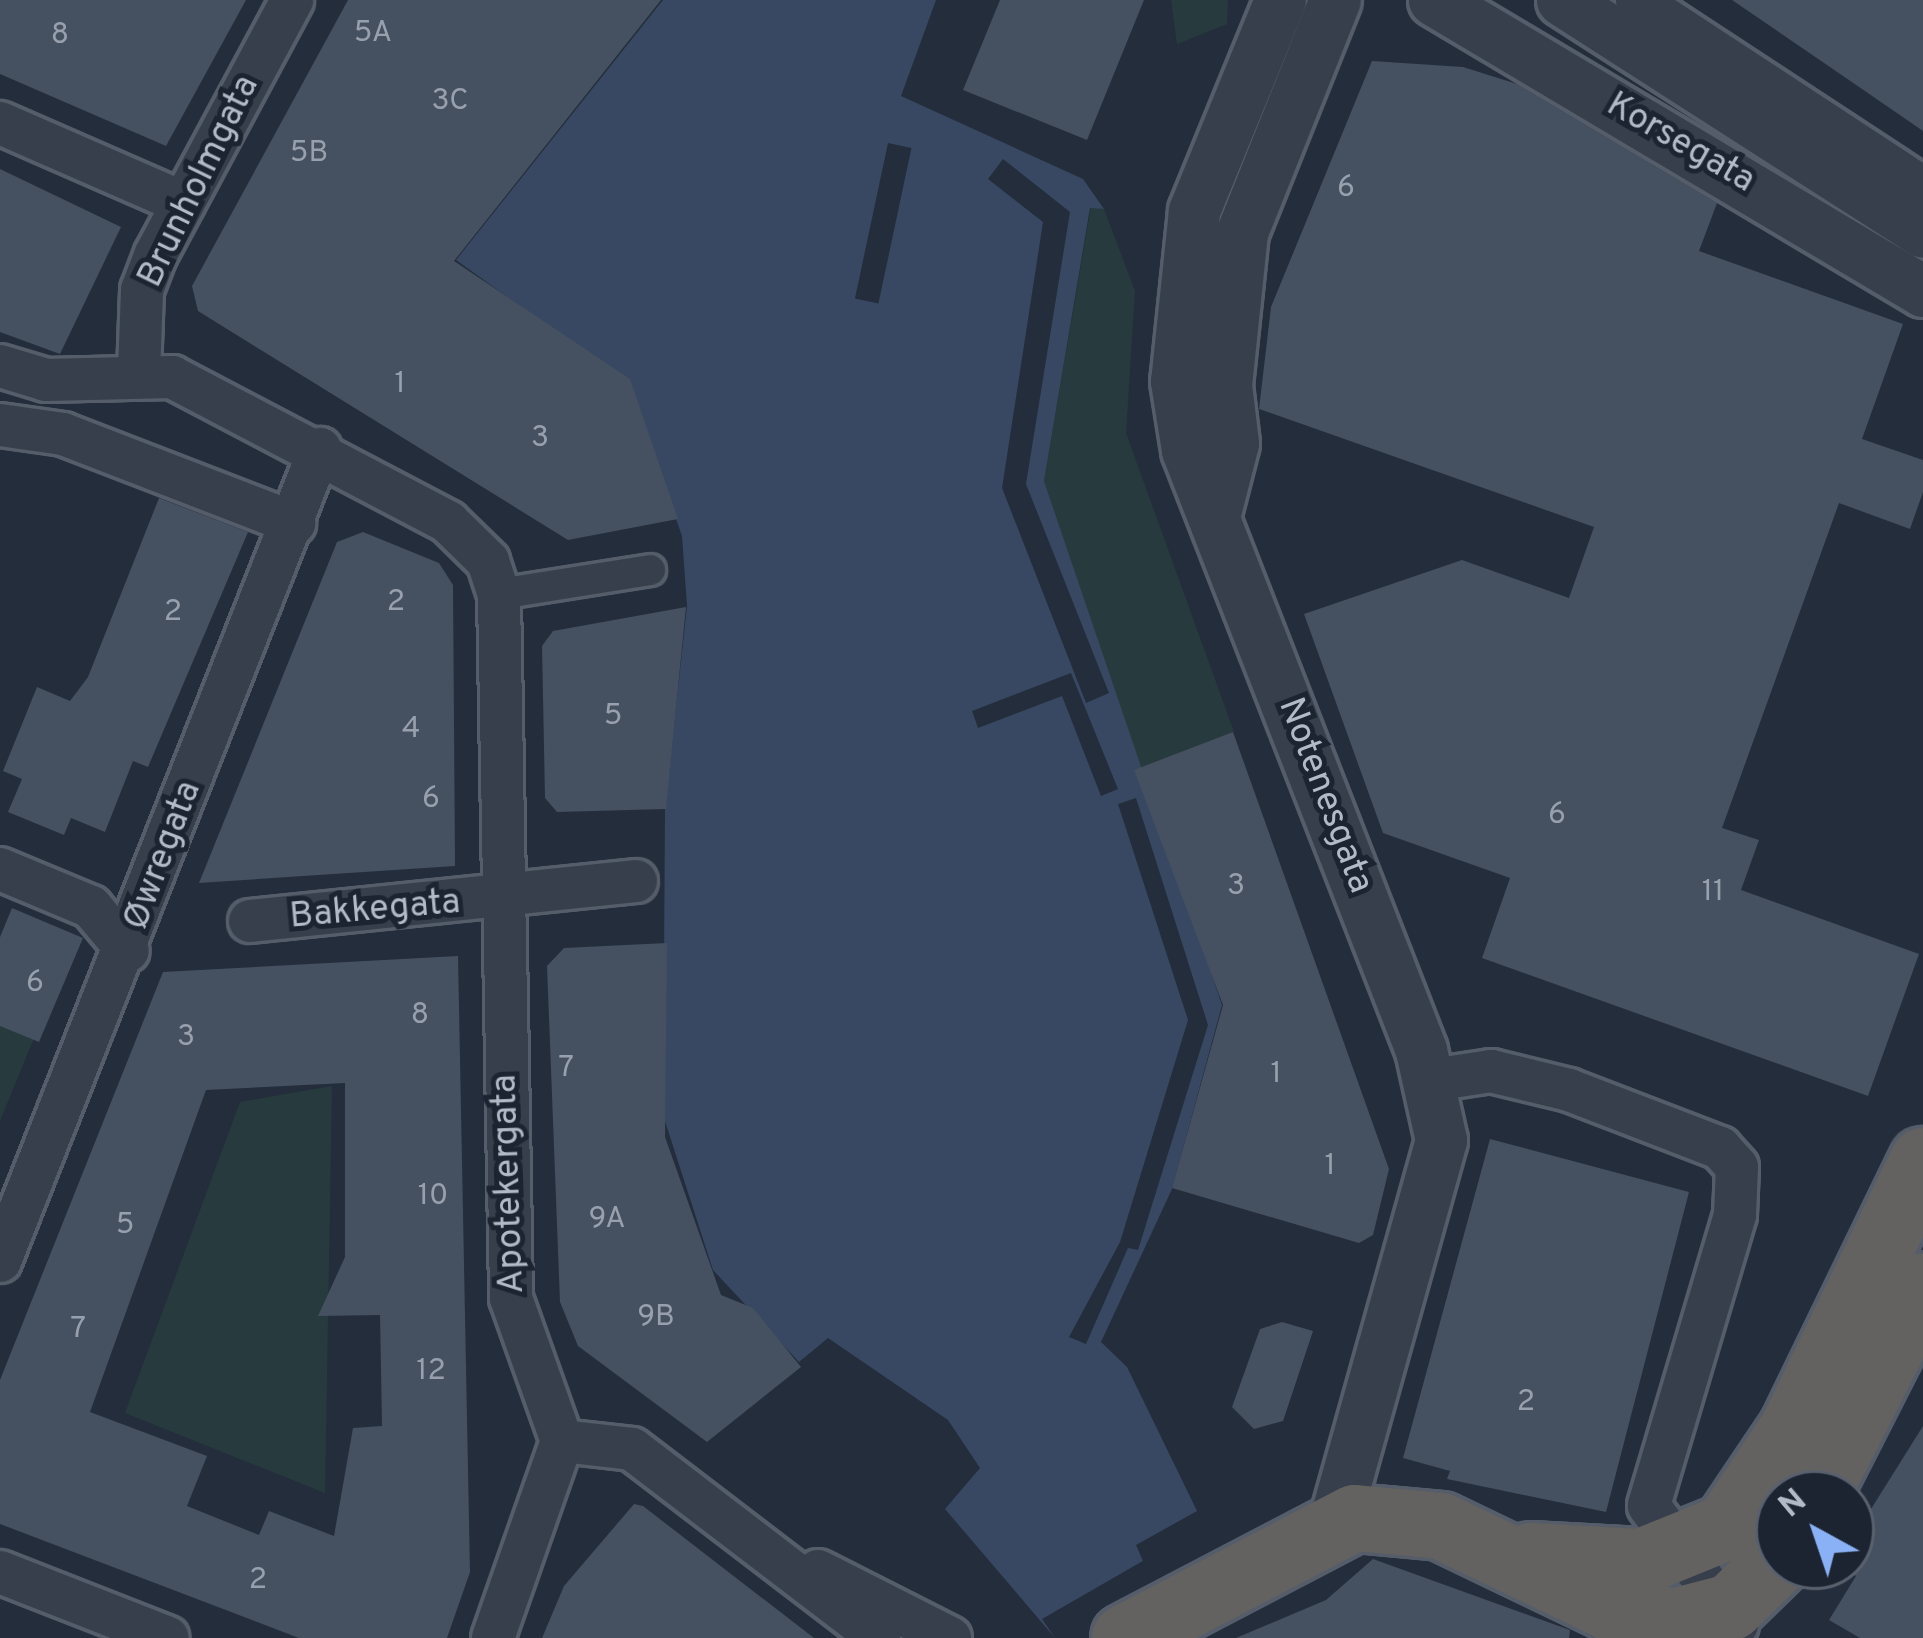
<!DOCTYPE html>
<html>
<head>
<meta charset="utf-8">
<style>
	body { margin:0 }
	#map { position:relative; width:1923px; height:1638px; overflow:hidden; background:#242d3b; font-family:Overpass,sans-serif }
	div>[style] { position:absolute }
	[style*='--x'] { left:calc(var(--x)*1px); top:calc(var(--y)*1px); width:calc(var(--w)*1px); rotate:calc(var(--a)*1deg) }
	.green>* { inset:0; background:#273b3e }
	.water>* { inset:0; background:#384862 }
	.pier>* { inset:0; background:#242d3b; transform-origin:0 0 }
	.building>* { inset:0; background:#455060 }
	.roads { filter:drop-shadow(3px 0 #555d6a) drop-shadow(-3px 0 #555d6a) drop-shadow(0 3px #555d6a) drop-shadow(0 -3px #555d6a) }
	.pedestrian>* { height:30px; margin:-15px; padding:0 15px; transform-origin:15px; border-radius:15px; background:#373f4c }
	.minor>* { height:42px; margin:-21px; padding:0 21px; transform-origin:21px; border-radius:21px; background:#373f4c }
	.tertiary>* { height:51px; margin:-25.5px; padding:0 25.5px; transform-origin:25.5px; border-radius:25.5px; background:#373f4c }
	.trunk>* { height:66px; margin:-33px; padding:0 33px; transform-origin:33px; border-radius:33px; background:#636260 }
	span { translate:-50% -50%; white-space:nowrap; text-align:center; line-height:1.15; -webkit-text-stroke:10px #1d2431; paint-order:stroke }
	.number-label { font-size:30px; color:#98a0ad }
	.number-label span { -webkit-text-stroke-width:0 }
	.street-label { font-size:36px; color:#b3bac7 }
	.north { position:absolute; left:1755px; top:1470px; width:120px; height:120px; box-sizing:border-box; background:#1d2431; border:3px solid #59606d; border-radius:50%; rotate:320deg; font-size:33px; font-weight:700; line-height:48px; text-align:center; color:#b3bac7 }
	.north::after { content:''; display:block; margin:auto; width:42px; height:54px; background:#8ab1f5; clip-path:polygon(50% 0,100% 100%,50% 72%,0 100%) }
</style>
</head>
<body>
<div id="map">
	<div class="green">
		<div style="clip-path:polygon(1171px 0,1228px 0,1227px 24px,1177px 44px)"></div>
		<div style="clip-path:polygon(1091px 207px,1104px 209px,1135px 291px,1126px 433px,1234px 732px,1141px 768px,1044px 481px)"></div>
		<div style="clip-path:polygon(0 1024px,34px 1038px,0 1121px)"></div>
		<div style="clip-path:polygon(332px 1086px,325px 1493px,125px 1413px,240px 1102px)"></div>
	</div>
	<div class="water">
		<div style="clip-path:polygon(663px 0,936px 0,901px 96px,1083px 179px,1104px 209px,1090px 208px,1044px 481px,1222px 1005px,1172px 1189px,1101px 1342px,1127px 1367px,1197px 1511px,1136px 1545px,1143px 1561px,1055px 1638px,945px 1509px,980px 1468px,948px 1420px,828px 1338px,799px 1362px,713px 1270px,663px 1115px,665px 809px,687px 606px,682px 536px,629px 384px,456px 260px)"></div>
	</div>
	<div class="pier">
		<div style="left:888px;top:143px;width:24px;height:159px;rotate:12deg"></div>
		<div style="clip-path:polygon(1003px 159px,1070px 212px,1026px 484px,1109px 693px,1086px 703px,1002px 488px,1043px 222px,988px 179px)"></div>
		<div style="clip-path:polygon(1071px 673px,1118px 789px,1101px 796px,1062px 696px,978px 728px,972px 711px)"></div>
		<div style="clip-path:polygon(1136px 798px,1208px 1025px,1138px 1250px,1128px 1248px,1086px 1344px,1069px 1337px,1120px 1242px,1188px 1020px,1118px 804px)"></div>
		<div style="clip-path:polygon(1148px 1558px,1131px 1575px,1168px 1638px,1055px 1638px,1042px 1619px)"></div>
	</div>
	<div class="building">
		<div style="clip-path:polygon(0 0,246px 0,166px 146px,0 74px)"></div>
		<div style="clip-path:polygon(348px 0,661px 0,454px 261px,630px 379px,678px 519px,568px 540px,198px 311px,192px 286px)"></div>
		<div style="clip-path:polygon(1000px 0,1144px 0,1087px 140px,963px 90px)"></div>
		<div style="clip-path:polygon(1732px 0,1923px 0,1923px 131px,1846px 78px)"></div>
		<div style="clip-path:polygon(1372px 61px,1463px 67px,1517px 84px,1717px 203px,1699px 251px,1903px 324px,1862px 439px,1923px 460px,1923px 492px,1910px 529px,1839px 503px,1722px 828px,1759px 840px,1741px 890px,1919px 954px,1868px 1096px,1482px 958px,1510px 878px,1383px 833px,1304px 614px,1462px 560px,1569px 598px,1594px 527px,1259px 409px,1271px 307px)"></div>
		<div style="clip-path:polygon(0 169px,121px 227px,60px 354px,0 332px)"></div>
		<div style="clip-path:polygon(159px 498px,248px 532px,148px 767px,133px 761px,105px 832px,71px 818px,64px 835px,8px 812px,22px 779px,3px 771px,37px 687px,70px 701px,88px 677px)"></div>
		<div style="clip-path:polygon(363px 532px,439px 563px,453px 585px,455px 866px,199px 883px,337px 542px)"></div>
		<div style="clip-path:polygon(686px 607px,666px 809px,557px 812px,545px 798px,542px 646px,553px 631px)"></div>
		<div style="clip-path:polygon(1233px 732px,1389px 1169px,1373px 1235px,1359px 1243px,1172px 1188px,1223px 1005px,1134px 770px)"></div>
		<div style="clip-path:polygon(12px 908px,83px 938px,39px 1042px,0 1026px,0 937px)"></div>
		<div style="clip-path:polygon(667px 943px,665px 1137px,721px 1295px,753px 1308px,801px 1367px,707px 1442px,578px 1346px,560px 1302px,547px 966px,564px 948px)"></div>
		<div style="clip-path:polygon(evenodd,458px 956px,470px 1572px,447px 1638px,299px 1638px,0 1524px,0 1380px,163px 972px,458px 956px,345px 1083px,345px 1257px,318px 1316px,380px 1315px,382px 1426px,353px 1428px,334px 1536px,269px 1511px,259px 1535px,187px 1506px,207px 1456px,90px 1412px,206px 1090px,345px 1083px)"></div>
		<div style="clip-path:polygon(1490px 1139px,1689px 1192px,1606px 1512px,1447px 1479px,1450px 1471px,1403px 1458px)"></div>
		<div style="clip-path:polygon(1282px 1322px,1313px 1331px,1283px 1421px,1254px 1429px,1232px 1407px,1260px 1329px)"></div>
		<div style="clip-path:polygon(1923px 1426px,1923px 1638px,1860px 1638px,1829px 1620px,1856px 1576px,1839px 1566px,1851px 1566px,1851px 1541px)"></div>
		<div style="clip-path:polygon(634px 1504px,643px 1506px,814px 1638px,542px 1638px,564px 1586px)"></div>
		<div style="clip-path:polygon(1373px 1559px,1570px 1630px,1569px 1638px,1236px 1638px,1326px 1600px)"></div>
	</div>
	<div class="roads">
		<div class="pedestrian">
			<div style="--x:499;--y:594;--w:153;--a:-9"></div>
		</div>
		<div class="minor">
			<div style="--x:1637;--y:0;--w:342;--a:33.3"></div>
			<div style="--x:0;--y:123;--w:200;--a:23.6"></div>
			<div style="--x:0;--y:366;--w:48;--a:16.9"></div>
			<div style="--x:46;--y:380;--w:126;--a:-1.4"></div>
			<div style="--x:172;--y:377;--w:312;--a:27.7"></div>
			<div style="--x:448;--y:522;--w:56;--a:44.3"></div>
			<div style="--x:488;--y:561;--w:35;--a:72"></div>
			<div style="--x:499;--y:594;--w:704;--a:89.02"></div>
			<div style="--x:511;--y:1298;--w:152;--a:70.4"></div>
			<div style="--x:139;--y:373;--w:83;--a:-87.9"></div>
			<div style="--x:142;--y:290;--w:39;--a:-69"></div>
			<div style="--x:156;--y:254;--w:288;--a:-61.8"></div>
			<div style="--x:0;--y:425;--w:64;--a:8.1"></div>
			<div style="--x:63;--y:434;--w:248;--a:21.1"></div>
			<div style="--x:0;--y:869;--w:99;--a:22.7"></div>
			<div style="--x:91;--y:907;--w:57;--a:49.9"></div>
			<div style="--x:250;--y:921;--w:388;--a:-5.9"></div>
			<div style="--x:1432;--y:1080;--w:60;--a:-8.7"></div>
			<div style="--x:1491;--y:1071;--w:80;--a:13.7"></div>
			<div style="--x:1569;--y:1090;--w:162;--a:21"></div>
			<div style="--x:1720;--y:1148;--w:25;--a:48"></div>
			<div style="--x:1737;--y:1167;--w:48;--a:92.4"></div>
			<div style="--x:1735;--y:1215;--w:303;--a:106.5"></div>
			<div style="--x:1649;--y:1506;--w:148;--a:53.5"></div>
			<div style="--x:0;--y:1261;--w:873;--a:-68.49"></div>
			<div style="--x:562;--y:1441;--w:70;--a:6.5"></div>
			<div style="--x:632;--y:1449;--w:311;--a:37.4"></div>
			<div style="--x:818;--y:1571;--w:148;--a:26.9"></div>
			<div style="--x:0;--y:1572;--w:180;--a:21.4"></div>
			<div style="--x:493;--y:1638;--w:209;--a:-70.7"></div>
		</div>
		<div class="tertiary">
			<div style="--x:1280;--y:0;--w:228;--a:112.2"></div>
			<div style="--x:1194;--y:211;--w:171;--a:96"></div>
			<div style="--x:1176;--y:381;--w:70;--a:80.9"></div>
			<div style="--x:1187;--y:450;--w:644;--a:68.69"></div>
			<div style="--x:1421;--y:1050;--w:92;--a:77.5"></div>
			<div style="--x:1441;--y:1140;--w:398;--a:105.6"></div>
			<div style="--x:1434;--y:0;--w:569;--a:30.76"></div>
			<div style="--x:1562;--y:0;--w:429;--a:32.7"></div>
			<div style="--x:1215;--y:513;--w:72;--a:-75.6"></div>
			<div style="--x:1233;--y:443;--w:58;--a:-96.9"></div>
			<div style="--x:1226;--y:385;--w:154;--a:-84"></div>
			<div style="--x:1242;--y:232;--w:250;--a:-68.2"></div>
		</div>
		<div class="trunk">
			<div style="--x:1817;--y:1494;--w:233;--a:-63"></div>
			<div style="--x:1531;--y:1556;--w:110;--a:3.1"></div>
			<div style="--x:1641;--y:1562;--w:93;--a:-22.1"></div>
			<div style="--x:1727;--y:1527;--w:118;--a:-56"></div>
			<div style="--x:1793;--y:1429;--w:298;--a:-64.1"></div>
			<div style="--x:1125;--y:1638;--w:259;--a:-27.6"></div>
			<div style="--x:1355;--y:1518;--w:86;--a:5.3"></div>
			<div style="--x:1441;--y:1526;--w:187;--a:25.7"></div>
			<div style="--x:1609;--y:1607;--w:66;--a:13.2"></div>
			<div style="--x:1673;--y:1622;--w:60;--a:-14.5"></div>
			<div style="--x:1731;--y:1607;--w:67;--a:-44.4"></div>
		</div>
	</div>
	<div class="number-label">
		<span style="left:373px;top:34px">5A</span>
		<span style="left:60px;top:36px">8</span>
		<span style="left:450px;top:102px">3C</span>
		<span style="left:309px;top:154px">5B</span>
		<span style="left:1346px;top:189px">6</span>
		<span style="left:400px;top:385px">1</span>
		<span style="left:540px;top:439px">3</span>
		<span style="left:396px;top:603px">2</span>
		<span style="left:173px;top:613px">2</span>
		<span style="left:613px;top:717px">5</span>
		<span style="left:411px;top:730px">4</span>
		<span style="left:431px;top:800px">6</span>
		<span style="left:1557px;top:816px">6</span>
		<span style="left:1236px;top:887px">3</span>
		<span style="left:1713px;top:893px">11</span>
		<span style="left:35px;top:984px">6</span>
		<span style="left:420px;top:1016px">8</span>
		<span style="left:186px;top:1038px">3</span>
		<span style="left:566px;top:1069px">7</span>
		<span style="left:1276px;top:1075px">1</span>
		<span style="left:1330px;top:1167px">1</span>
		<span style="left:433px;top:1197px">10</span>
		<span style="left:607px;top:1220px">9A</span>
		<span style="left:125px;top:1226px">5</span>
		<span style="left:656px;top:1318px">9B</span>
		<span style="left:78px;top:1330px">7</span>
		<span style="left:431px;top:1372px">12</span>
		<span style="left:1526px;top:1403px">2</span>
		<span style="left:258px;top:1581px">2</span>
	</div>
	<div class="street-label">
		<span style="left:1680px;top:144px;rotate:30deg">Korsegata</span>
		<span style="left:200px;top:182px;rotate:-64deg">Brunholmgata</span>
		<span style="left:1324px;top:796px;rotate:69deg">Notenesgata</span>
		<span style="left:164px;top:856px;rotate:-69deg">Øwregata</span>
		<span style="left:375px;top:911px;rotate:-5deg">Bakkegata</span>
		<span style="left:510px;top:1184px;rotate:-92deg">Apotekergata</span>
	</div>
	<div class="north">N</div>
</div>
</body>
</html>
